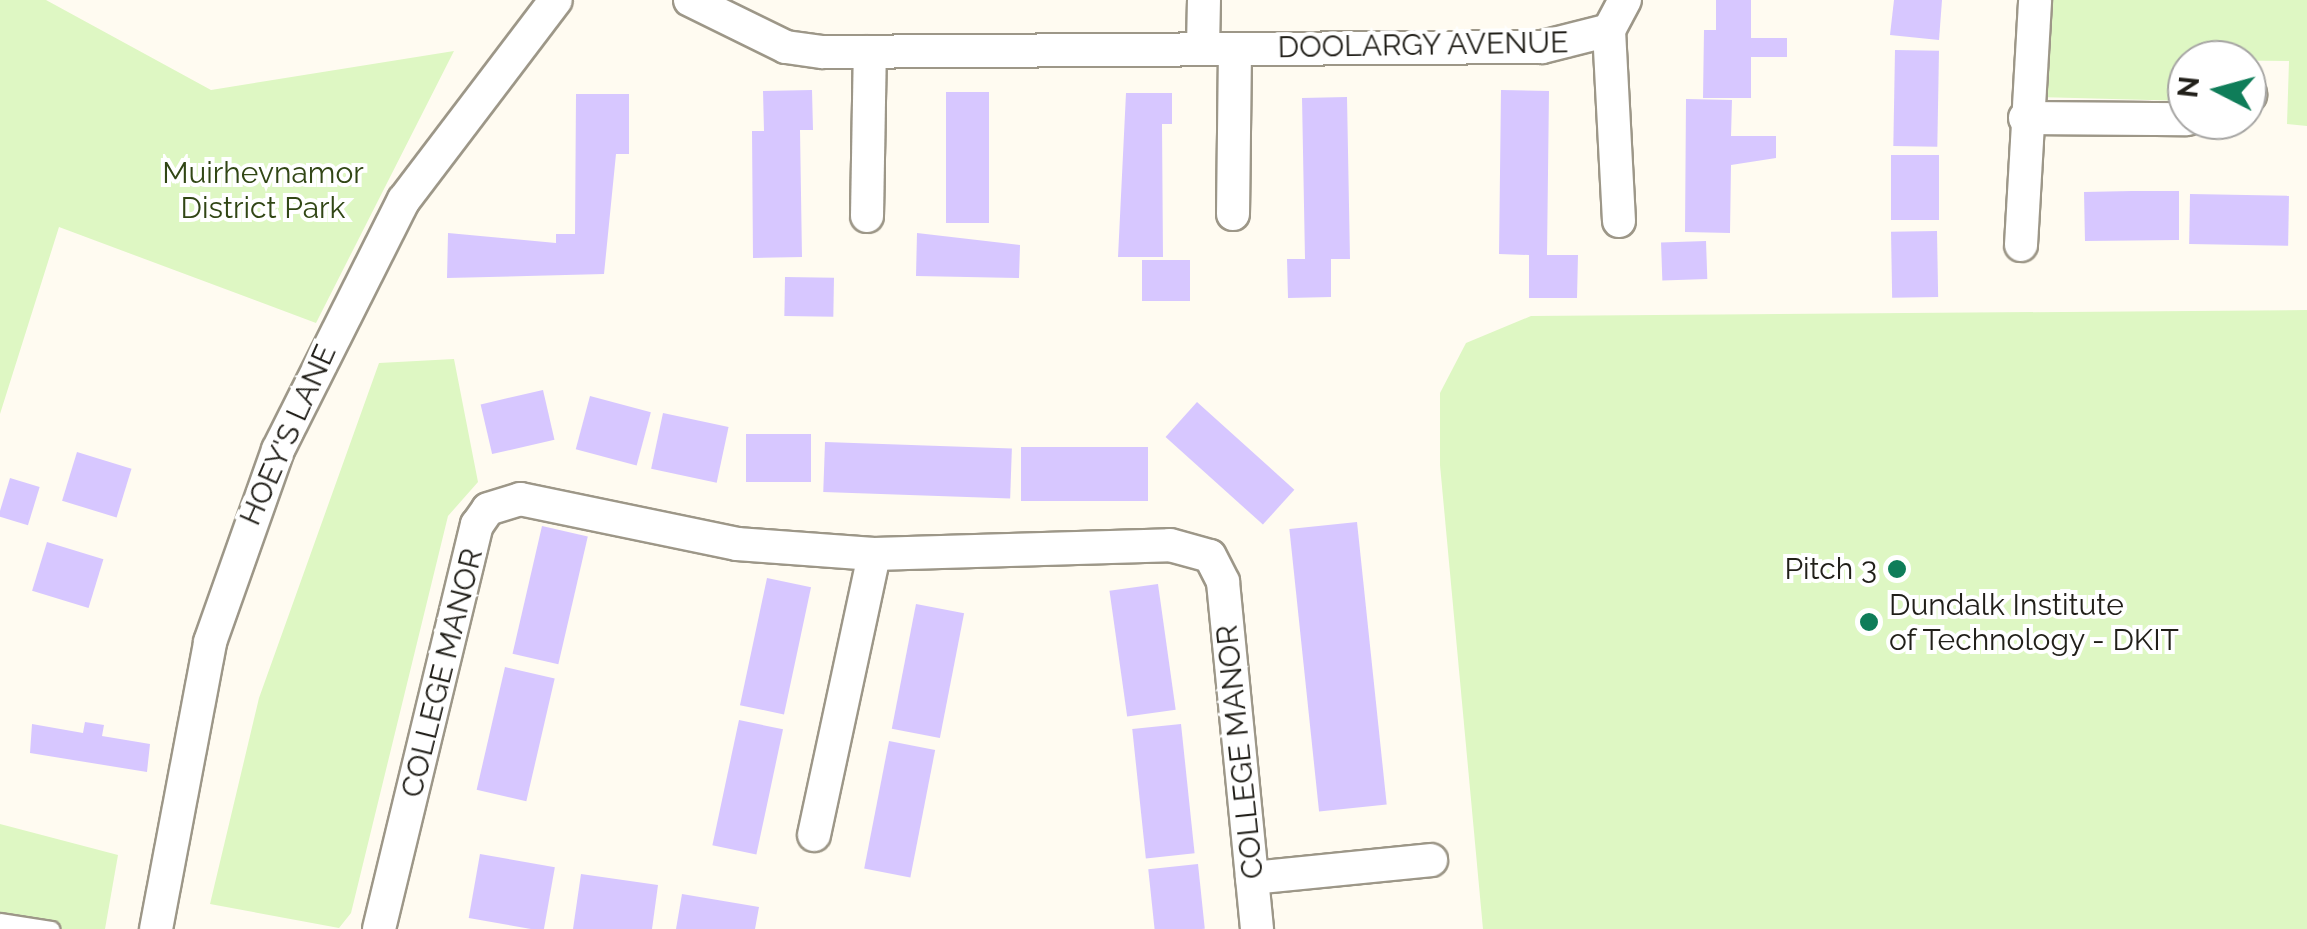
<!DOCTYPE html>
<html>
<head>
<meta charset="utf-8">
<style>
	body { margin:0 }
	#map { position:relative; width:2307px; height:929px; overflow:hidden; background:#fffbf1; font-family:Raleway,sans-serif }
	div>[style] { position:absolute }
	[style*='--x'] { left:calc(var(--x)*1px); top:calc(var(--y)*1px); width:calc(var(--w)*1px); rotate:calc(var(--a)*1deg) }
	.green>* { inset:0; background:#def7c3 }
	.building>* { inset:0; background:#d7c7ff; transform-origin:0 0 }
	.roads { filter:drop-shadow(2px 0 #9d9788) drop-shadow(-2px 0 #9d9788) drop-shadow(0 2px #9d9788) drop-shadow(0 -2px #9d9788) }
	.service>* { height:15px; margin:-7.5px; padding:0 7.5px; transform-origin:7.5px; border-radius:7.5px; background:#fff }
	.minor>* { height:32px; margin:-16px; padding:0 16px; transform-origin:16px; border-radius:16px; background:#fff }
	.dots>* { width:28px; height:28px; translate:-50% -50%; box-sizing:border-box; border:5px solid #fff; border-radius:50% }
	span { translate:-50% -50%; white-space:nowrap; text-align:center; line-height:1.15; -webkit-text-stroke:8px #fff; paint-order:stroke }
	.street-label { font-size:30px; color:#211f19 }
	.park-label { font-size:30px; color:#314615 }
	.poi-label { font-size:30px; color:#211f19 }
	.right { translate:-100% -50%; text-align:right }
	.left { translate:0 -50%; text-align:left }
	.north { position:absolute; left:2167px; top:40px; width:100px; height:100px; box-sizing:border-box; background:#fff; border:2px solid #a6a5a3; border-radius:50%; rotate:276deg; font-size:28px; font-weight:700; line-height:40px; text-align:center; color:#211f19 }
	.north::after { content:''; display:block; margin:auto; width:35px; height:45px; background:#0f7d59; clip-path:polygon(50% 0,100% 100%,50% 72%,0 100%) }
</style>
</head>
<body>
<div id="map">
	<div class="green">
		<div style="clip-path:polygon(0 0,46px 0,211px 90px,454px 51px,316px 323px,59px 227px,0 414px)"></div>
		<div style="clip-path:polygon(2044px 0,2307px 0,2307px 126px,2287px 124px,2289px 61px,2187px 60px,2187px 101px,2038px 97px)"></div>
		<div style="clip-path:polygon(2307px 310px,2307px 929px,1483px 929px,1440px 465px,1440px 393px,1466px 343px,1531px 316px)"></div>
		<div style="clip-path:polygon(454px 359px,478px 482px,448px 516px,351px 913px,339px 928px,210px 904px,259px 698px,379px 363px)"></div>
		<div style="clip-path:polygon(0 824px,118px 855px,105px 929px,0 929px)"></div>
	</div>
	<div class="building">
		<div style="clip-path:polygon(1716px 0,1751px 0,1751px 38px,1787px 38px,1787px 57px,1751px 57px,1751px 98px,1703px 98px,1704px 30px,1716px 30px)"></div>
		<div style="clip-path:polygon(1894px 0,1942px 0,1939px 40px,1890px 35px)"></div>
		<div style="left:1895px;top:50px;width:44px;height:96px;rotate:1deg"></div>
		<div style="clip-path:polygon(812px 90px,813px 130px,800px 130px,802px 257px,753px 258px,752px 131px,764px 131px,763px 91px)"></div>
		<div style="clip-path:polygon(1501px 90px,1549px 91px,1547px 255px,1578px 255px,1577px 298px,1529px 298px,1529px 255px,1499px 254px)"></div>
		<div style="left:946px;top:92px;width:43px;height:131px"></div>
		<div style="clip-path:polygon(1126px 93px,1172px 93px,1172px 124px,1162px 124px,1163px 257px,1118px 257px)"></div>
		<div style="clip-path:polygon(576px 94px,629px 94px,629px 154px,616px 154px,604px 274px,447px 278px,448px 233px,556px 243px,556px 234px,575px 234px)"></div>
		<div style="clip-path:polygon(1347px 97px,1350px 259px,1331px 259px,1331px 297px,1288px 298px,1287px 259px,1305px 259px,1302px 98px)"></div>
		<div style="clip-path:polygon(1686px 99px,1732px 100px,1731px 136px,1776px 136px,1776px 158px,1731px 165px,1730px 233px,1685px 232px)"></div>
		<div style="left:1891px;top:155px;width:48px;height:65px"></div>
		<div style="clip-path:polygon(2132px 191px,2179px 191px,2179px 240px,2085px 241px,2084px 192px)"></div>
		<div style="left:2190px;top:194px;width:99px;height:50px;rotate:1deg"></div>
		<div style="left:1937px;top:231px;width:66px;height:46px;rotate:89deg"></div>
		<div style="clip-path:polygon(917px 233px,1020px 245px,1019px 278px,916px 276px)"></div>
		<div style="left:1706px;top:241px;width:38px;height:45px;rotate:88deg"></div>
		<div style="left:1142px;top:260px;width:48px;height:41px"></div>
		<div style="left:785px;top:277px;width:49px;height:39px;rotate:1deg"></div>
		<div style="left:543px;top:390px;width:51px;height:64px;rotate:77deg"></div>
		<div style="left:590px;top:396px;width:63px;height:55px;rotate:15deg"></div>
		<div style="left:1197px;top:402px;width:131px;height:47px;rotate:42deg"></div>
		<div style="left:663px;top:413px;width:67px;height:57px;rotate:12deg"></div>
		<div style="left:746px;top:434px;width:65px;height:48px"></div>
		<div style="left:825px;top:442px;width:187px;height:50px;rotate:2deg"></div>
		<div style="left:1148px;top:447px;width:54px;height:127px;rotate:90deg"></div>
		<div style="left:77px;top:452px;width:57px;height:51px;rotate:17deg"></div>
		<div style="left:10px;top:478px;width:31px;height:40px;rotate:17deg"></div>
		<div style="left:1357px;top:522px;width:284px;height:68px;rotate:84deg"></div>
		<div style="left:542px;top:526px;width:47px;height:131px;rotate:13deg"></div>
		<div style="left:47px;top:542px;width:59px;height:51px;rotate:17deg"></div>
		<div style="left:767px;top:578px;width:45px;height:130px;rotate:12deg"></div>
		<div style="left:1158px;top:584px;width:127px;height:49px;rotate:82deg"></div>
		<div style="left:916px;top:604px;width:49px;height:127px;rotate:11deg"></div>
		<div style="left:505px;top:667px;width:51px;height:126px;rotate:13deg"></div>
		<div style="left:739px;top:720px;width:45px;height:128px;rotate:12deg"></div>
		<div style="clip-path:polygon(85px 722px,104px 725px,102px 736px,150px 744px,147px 772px,30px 753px,32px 724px,83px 733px)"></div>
		<div style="left:1181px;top:724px;width:130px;height:49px;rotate:84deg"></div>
		<div style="left:889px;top:741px;width:47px;height:130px;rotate:11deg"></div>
		<div style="left:480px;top:854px;width:76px;height:65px;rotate:10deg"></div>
		<div style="left:1198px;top:864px;width:65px;height:50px;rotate:84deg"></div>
		<div style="clip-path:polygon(581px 874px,658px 885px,652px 929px,573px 929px)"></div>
		<div style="clip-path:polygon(682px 894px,759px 907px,755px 929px,676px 929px)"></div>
	</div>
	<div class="roads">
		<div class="service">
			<div style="--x:0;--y:921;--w:52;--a:8.9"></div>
		</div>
		<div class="minor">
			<div style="--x:690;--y:0;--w:107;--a:26.1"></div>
			<div style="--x:786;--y:47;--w:37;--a:8"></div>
			<div style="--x:823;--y:52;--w:719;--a:-0.4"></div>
			<div style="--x:1542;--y:47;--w:69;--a:-14.2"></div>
			<div style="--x:1203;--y:47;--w:47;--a:-88.8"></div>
			<div style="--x:2247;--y:97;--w:4;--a:-34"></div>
			<div style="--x:2025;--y:118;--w:162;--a:0.4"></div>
			<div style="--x:1233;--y:214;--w:165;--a:-89.3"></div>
			<div style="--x:867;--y:216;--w:164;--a:-89"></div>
			<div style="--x:1619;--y:221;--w:191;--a:-93"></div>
			<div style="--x:1609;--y:30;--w:34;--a:-62"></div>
			<div style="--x:2021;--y:245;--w:245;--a:-86.7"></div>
			<div style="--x:814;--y:835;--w:287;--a:-77.9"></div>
			<div style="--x:1252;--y:878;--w:180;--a:-5.7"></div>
			<div style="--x:156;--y:929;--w:292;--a:-79.3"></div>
			<div style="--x:210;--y:642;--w:204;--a:-70.5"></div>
			<div style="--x:278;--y:450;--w:280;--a:-63.3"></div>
			<div style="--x:404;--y:200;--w:251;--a:-52.8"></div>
			<div style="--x:379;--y:929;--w:416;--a:-76.4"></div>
			<div style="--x:477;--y:525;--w:19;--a:-55"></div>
			<div style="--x:488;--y:509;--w:34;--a:-17"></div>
			<div style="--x:520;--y:499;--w:222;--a:11.7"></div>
			<div style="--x:737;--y:544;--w:137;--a:4.2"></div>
			<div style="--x:874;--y:554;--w:296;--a:-1.7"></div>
			<div style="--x:1170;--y:545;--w:41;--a:15.4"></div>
			<div style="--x:1210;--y:556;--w:29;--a:63"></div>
			<div style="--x:1223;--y:582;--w:349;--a:84.4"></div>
		</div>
	</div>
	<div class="dots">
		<div style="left:1897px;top:569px;background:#0f7d59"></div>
		<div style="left:1869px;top:622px;background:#0f7d59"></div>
	</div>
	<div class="street-label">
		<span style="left:1423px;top:45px;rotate:-1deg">DOOLARGY AVENUE</span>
		<span style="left:288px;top:435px;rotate:-66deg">HOEY'S LANE</span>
		<span style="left:442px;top:673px;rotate:-76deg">COLLEGE MANOR</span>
		<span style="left:1240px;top:752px;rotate:-96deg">COLLEGE MANOR</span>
	</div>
	<div class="park-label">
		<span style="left:263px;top:190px">Muirhevnamor<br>District Park</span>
	</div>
	<div class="poi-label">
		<span class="right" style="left:1877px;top:569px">Pitch 3</span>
		<span class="left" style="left:1889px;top:622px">Dundalk Institute<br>of Technology - DKIT</span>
	</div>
	<div class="north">N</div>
</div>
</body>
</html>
